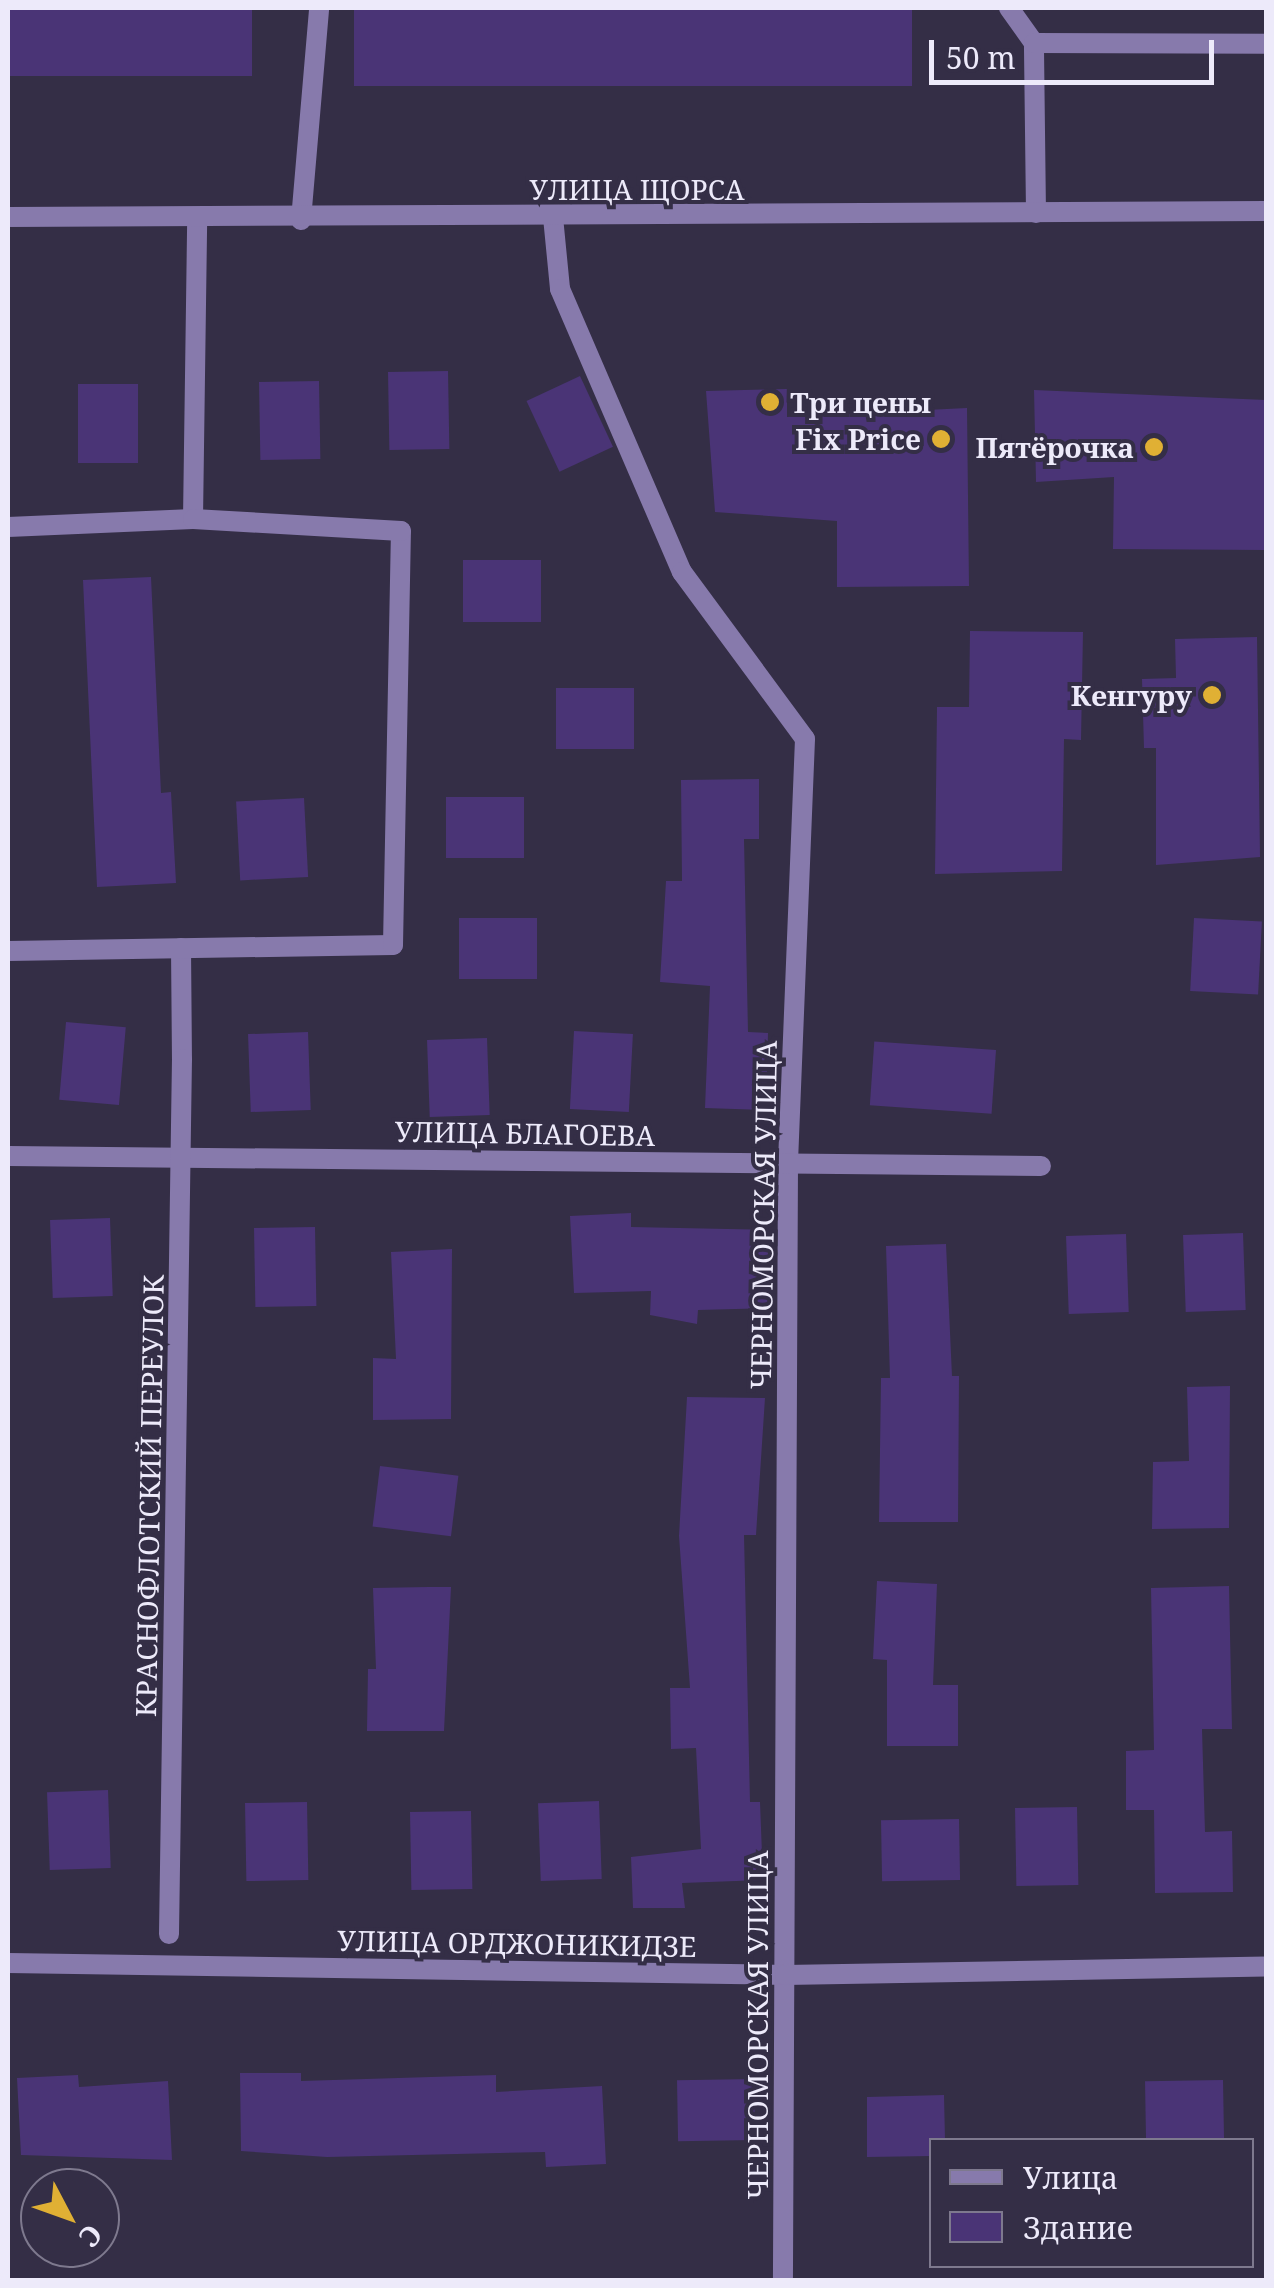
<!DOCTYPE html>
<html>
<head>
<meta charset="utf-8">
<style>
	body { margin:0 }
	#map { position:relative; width:1274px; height:2288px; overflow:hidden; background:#342e46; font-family:"Noto Serif",serif }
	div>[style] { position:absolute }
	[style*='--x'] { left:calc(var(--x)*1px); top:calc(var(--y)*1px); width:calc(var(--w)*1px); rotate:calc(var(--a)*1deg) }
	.building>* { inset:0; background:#4a3476; transform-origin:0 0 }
	.service>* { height:20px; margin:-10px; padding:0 10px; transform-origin:10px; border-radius:10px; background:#877aac }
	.minor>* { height:20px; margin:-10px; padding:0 10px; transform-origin:10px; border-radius:10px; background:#877aac }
	.tertiary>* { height:20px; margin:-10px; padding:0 10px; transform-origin:10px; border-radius:10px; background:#877aac }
	.dots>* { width:28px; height:28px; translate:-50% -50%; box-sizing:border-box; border:5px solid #342e46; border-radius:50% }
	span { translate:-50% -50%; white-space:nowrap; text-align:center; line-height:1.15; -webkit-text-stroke:8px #342e46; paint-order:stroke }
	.street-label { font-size:28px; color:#edeafa }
	.poi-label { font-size:28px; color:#edeafa; font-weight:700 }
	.left { translate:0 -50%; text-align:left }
	.right { translate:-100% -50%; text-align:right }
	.frame { position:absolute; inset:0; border:10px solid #edeafa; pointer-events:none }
	.legend { position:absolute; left:929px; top:2138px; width:325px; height:130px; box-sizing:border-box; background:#342e46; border:2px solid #7e798e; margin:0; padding:12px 18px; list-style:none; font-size:30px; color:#edeafa }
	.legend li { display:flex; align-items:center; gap:20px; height:50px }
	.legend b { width:50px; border:2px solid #7e798e }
	.north { position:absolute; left:20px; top:2168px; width:100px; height:100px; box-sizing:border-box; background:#342e46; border:2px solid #7e798e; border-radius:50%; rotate:131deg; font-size:28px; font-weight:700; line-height:40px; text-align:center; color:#edeafa }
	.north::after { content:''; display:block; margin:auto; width:35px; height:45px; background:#e0b034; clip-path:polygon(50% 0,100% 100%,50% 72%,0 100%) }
	.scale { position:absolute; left:929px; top:40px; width:285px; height:45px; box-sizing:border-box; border:5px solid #edeafa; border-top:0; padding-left:12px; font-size:30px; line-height:35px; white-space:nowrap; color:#edeafa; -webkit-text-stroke:8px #342e46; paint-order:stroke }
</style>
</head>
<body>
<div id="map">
	<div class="building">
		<div style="left:8px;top:8px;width:244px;height:68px"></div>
		<div style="left:354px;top:8px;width:558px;height:78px"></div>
		<div style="left:448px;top:371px;width:78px;height:60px;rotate:89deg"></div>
		<div style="left:580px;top:376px;width:78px;height:59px;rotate:65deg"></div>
		<div style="left:319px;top:381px;width:78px;height:60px;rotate:89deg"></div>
		<div style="left:78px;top:384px;width:60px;height:79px"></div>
		<div style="clip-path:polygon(787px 389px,787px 417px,967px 408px,969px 586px,837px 587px,837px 521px,715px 512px,706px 391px)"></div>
		<div style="clip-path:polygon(1034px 390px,1266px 400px,1266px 550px,1113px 549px,1114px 477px,1036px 482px)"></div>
		<div style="left:463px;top:560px;width:78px;height:62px"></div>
		<div style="clip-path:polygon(151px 577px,161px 793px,171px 792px,176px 883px,97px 887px,83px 580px)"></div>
		<div style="clip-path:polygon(970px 631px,1083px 632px,1081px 740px,1064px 739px,1062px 871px,935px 874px,937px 707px,969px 707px)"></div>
		<div style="clip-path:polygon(1257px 637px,1260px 857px,1156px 865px,1156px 748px,1144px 748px,1142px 679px,1176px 678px,1175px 639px)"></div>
		<div style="left:556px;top:688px;width:78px;height:61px"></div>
		<div style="clip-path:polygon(759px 779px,759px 839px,744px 839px,748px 1032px,768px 1033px,766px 1110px,705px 1108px,710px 986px,660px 982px,666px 881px,682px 881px,681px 780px)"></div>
		<div style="left:446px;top:797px;width:78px;height:61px"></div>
		<div style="left:304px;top:798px;width:79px;height:68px;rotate:87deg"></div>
		<div style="left:459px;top:918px;width:78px;height:61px"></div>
		<div style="left:1194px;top:918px;width:68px;height:73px;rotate:3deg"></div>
		<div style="left:66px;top:1022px;width:60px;height:78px;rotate:5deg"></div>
		<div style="left:574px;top:1031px;width:59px;height:78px;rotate:3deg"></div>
		<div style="left:308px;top:1032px;width:78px;height:60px;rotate:88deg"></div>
		<div style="left:487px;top:1038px;width:77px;height:60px;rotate:88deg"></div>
		<div style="left:996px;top:1050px;width:64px;height:122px;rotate:94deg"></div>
		<div style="clip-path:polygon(631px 1213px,631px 1227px,774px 1230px,774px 1308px,698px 1310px,697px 1324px,650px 1315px,651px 1291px,574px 1293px,570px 1216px)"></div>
		<div style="left:110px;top:1218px;width:78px;height:60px;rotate:88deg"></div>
		<div style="left:315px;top:1227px;width:79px;height:61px;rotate:89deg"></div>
		<div style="left:1243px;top:1233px;width:77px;height:60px;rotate:88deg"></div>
		<div style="left:1126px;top:1234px;width:78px;height:60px;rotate:88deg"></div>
		<div style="clip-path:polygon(946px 1244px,952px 1376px,959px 1376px,958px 1522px,879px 1522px,881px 1378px,890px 1378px,886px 1246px)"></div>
		<div style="clip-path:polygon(452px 1249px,451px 1419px,373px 1420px,373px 1358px,396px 1359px,391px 1252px)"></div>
		<div style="clip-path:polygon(1230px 1386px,1229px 1528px,1152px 1529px,1153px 1462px,1189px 1461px,1187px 1387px)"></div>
		<div style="clip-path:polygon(687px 1397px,765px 1398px,756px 1535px,744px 1535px,750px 1802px,760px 1802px,763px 1880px,682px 1883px,685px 1908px,633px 1908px,631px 1857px,701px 1849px,696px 1748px,671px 1749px,670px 1688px,690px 1688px,679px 1536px)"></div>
		<div style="left:380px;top:1466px;width:79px;height:61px;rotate:7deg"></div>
		<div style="clip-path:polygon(877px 1581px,937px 1584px,933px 1685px,958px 1685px,958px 1746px,887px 1746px,887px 1660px,873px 1659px)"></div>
		<div style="clip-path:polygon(1229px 1586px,1232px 1729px,1202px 1729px,1205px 1832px,1232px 1831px,1233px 1892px,1155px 1893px,1154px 1810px,1126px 1810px,1126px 1751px,1154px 1750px,1151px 1588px)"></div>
		<div style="clip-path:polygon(429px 1587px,451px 1587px,444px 1731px,367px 1731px,368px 1669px,376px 1669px,373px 1588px)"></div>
		<div style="left:108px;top:1790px;width:78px;height:61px;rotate:88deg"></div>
		<div style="left:599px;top:1801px;width:78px;height:61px;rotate:88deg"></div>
		<div style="left:307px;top:1802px;width:78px;height:62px;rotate:89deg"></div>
		<div style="left:1077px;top:1807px;width:78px;height:62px;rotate:89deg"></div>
		<div style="left:471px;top:1811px;width:78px;height:61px;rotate:89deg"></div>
		<div style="left:959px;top:1819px;width:61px;height:78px;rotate:89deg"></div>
		<div style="clip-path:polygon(240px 2073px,301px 2073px,301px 2081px,496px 2075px,496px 2092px,602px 2086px,606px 2164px,546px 2167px,545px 2152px,327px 2157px,241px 2151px)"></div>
		<div style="clip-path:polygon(78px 2075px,79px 2087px,168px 2081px,172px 2160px,21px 2155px,17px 2078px)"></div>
		<div style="left:754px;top:2079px;width:61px;height:77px;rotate:89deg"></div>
		<div style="left:1223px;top:2080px;width:60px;height:78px;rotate:89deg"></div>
		<div style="clip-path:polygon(944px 2095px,945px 2140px,932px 2140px,932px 2156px,867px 2157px,867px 2097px)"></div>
	</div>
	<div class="service">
		<div style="--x:1009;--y:8;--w:43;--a:54.5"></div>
		<div style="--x:1036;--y:213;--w:170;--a:-90.7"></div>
		<div style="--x:1034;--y:43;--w:232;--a:0.2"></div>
		<div style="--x:301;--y:220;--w:213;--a:-85.1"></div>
		<div style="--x:8;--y:527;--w:185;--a:-2.5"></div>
		<div style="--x:193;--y:519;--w:300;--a:-89.2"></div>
		<div style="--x:181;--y:948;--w:111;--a:89.5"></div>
		<div style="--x:8;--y:951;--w:385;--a:-0.9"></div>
		<div style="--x:393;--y:945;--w:414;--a:-88.9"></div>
		<div style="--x:401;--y:531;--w:208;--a:-176.7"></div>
	</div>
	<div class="minor">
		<div style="--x:553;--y:217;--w:72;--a:84.4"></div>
		<div style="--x:560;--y:289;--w:308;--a:66.7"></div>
		<div style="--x:682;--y:572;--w:207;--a:53.6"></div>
		<div style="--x:805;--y:739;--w:424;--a:92.3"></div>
		<div style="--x:788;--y:1163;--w:1117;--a:90.26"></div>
		<div style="--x:8;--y:1156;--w:1033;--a:0.55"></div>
		<div style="--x:169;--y:1934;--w:875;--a:-89.15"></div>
		<div style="--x:8;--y:1963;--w:777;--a:0.88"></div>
		<div style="--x:785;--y:1975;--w:481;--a:-1"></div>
	</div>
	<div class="tertiary">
		<div style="--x:8;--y:217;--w:1258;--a:-0.27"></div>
	</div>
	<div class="dots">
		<div style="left:770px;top:402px;background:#e0b034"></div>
		<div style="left:941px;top:439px;background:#e0b034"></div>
		<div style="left:1154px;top:447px;background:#e0b034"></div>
		<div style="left:1212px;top:695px;background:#e0b034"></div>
	</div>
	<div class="street-label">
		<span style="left:637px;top:189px">УЛИЦА ЩОРСА</span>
		<span style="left:525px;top:1133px;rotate:1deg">УЛИЦА БЛАГОЕВА</span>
		<span style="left:763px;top:1215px;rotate:-89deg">ЧЕРНОМОРСКАЯ УЛИЦА</span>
		<span style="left:149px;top:1496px;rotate:-89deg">КРАСНОФЛОТСКИЙ ПЕРЕУЛОК</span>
		<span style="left:517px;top:1943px;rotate:1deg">УЛИЦА ОРДЖОНИКИДЗЕ</span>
		<span style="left:757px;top:2025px;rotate:-90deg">ЧЕРНОМОРСКАЯ УЛИЦА</span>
	</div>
	<div class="poi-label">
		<span class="left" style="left:790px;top:402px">Три цены</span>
		<span class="right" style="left:921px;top:439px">Fix Price</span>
		<span class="right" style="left:1134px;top:447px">Пятёрочка</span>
		<span class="right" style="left:1192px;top:695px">Кенгуру</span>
	</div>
	<div class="frame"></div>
	<ul class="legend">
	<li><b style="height:12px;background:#877aac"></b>Улица</li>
	<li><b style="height:28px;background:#4a3476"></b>Здание</li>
	</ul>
	<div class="north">С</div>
	<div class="scale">50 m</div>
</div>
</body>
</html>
